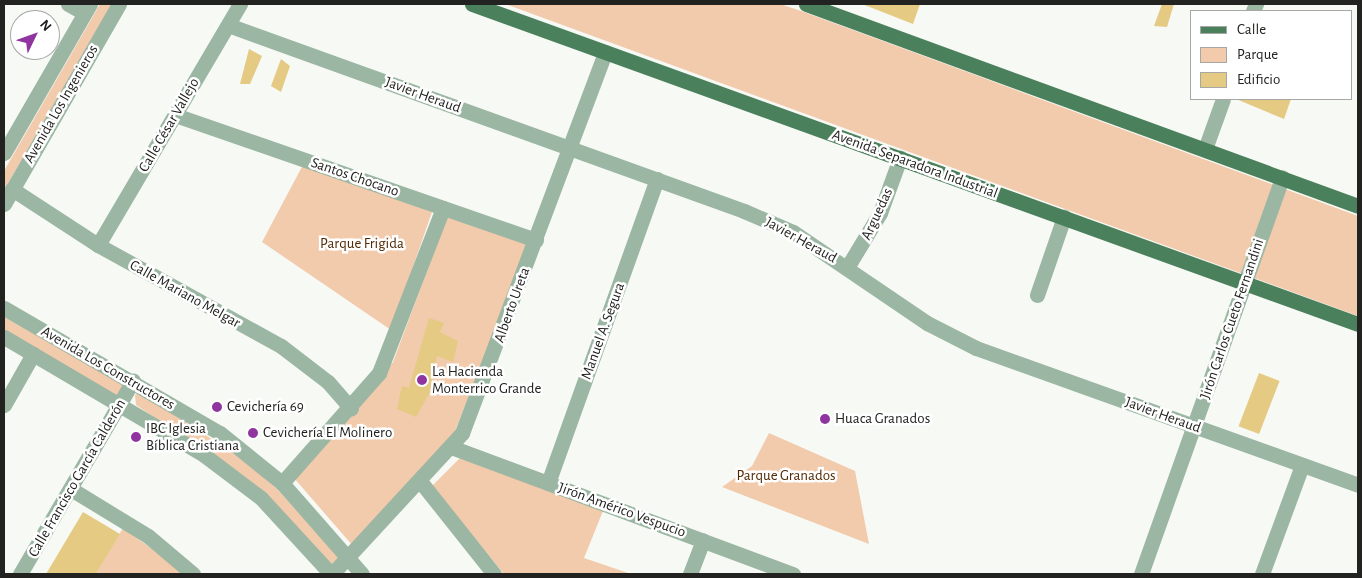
<!DOCTYPE html>
<html>
<head>
<meta charset="utf-8">
<style>
	body { margin:0 }
	#map { position:relative; width:1362px; height:578px; overflow:hidden; background:#f7f9f4; font-family:"Alegreya Sans",sans-serif }
	div>[style] { position:absolute }
	[style*='--x'] { left:calc(var(--x)*1px); top:calc(var(--y)*1px); width:calc(var(--w)*1px); rotate:calc(var(--a)*1deg) }
	.green>* { inset:0; background:#f2caac; transform-origin:0 0 }
	.building>* { inset:0; background:#e5ca83; transform-origin:0 0 }
	.minor>* { height:15px; margin:-7.5px; padding:0 7.5px; transform-origin:7.5px; border-radius:7.5px; background:#9bb7a3 }
	.major>* { height:15px; margin:-7.5px; padding:0 7.5px; transform-origin:7.5px; border-radius:7.5px; background:#4b805c }
	.dots>* { width:14px; height:14px; translate:-50% -50%; box-sizing:border-box; border:2px solid #fff; border-radius:50% }
	span { translate:-50% -50%; white-space:nowrap; text-align:center; line-height:1.15; -webkit-text-stroke:5px #fff; paint-order:stroke }
	.street-label { font-size:15px; color:#222321 }
	.park-label { font-size:15px; color:#522a05 }
	.poi-label { font-size:15px; color:#222321 }
	.left { translate:0 -50%; text-align:left }
	.frame { position:absolute; inset:0; border:5px solid #222321; pointer-events:none }
	.legend { position:absolute; left:1190px; top:10px; width:162px; height:90px; box-sizing:border-box; background:#fff; border:1px solid #a7a7a6; margin:0; padding:6px 9px; list-style:none; font-size:15px; color:#222321 }
	.legend li { display:flex; align-items:center; gap:10px; height:25px }
	.legend b { width:25px; border:1px solid #a7a7a6 }
	.north { position:absolute; left:10px; top:10px; width:50px; height:50px; box-sizing:border-box; background:#fff; border:1px solid #a7a7a6; border-radius:50%; rotate:48deg; font-size:14px; font-weight:700; line-height:20px; text-align:center; color:#222321 }
	.north::after { content:''; display:block; margin:auto; width:18px; height:22px; background:#90349f; clip-path:polygon(50% 0,100% 100%,50% 72%,0 100%) }
</style>
</head>
<body>
<div id="map">
	<div class="green">
		<div style="clip-path:polygon(100px 4px,112px 4px,4px 190px,4px 171px)"></div>
		<div style="clip-path:polygon(505px 4px,780px 4px,801px 11px,1358px 216px,1358px 316px)"></div>
		<div style="clip-path:polygon(304px 163px,432px 212px,391px 330px,262px 242px)"></div>
		<div style="clip-path:polygon(448px 215px,528px 243px,454px 434px,353px 546px,294px 478px,353px 415px,393px 362px)"></div>
		<div style="left:4px;top:317px;width:140px;height:15px;rotate:29deg"></div>
		<div style="clip-path:polygon(140px 392px,242px 459px,277px 489px,339px 558px,332px 566px,245px 479px,136px 405px,135px 395px)"></div>
		<div style="clip-path:polygon(769px 433px,855px 471px,869px 544px,722px 487px,752px 466px)"></div>
		<div style="clip-path:polygon(460px 458px,603px 511px,584px 558px,631px 574px,504px 574px,432px 486px)"></div>
		<div style="clip-path:polygon(123px 528px,170px 562px,183px 574px,96px 574px)"></div>
	</div>
	<div class="building">
		<div style="clip-path:polygon(862px 4px,920px 4px,913px 24px)"></div>
		<div style="clip-path:polygon(1162px 4px,1174px 4px,1167px 27px,1154px 26px)"></div>
		<div style="clip-path:polygon(249px 49px,262px 56px,250px 84px,240px 84px)"></div>
		<div style="clip-path:polygon(281px 59px,290px 66px,281px 92px,271px 86px)"></div>
		<div style="clip-path:polygon(1236px 99px,1291px 99px,1284px 119px)"></div>
		<div style="clip-path:polygon(429px 318px,444px 323px,440px 332px,458px 341px,453px 362px,437px 356px,429px 394px,416px 417px,397px 409px,402px 386px,409px 388px)"></div>
		<div style="left:1259px;top:373px;width:22px;height:57px;rotate:21deg"></div>
		<div style="clip-path:polygon(83px 512px,120px 534px,96px 574px,46px 574px)"></div>
	</div>
	<div class="minor">
		<div style="--x:68;--y:4;--w:18;--a:29"></div>
		<div style="--x:1253;--y:11;--w:8;--a:-67"></div>
		<div style="--x:228;--y:25;--w:548;--a:19.82"></div>
		<div style="--x:744;--y:211;--w:53;--a:23.2"></div>
		<div style="--x:793;--y:232;--w:162;--a:34.2"></div>
		<div style="--x:927;--y:323;--w:55;--a:27"></div>
		<div style="--x:976;--y:348;--w:406;--a:19.7"></div>
		<div style="--x:175;--y:115;--w:382;--a:19.1"></div>
		<div style="--x:1205;--y:149;--w:53;--a:-70.2"></div>
		<div style="--x:4;--y:153;--w:172;--a:-60"></div>
		<div style="--x:12;--y:189;--w:103;--a:33.1"></div>
		<div style="--x:98;--y:245;--w:209;--a:28.9"></div>
		<div style="--x:281;--y:346;--w:59;--a:37.5"></div>
		<div style="--x:328;--y:382;--w:35;--a:49"></div>
		<div style="--x:4;--y:204;--w:231;--a:-60.1"></div>
		<div style="--x:98;--y:245;--w:280;--a:-59.5"></div>
		<div style="--x:848;--y:266;--w:62;--a:-58.9"></div>
		<div style="--x:880;--y:213;--w:59;--a:-70"></div>
		<div style="--x:1037;--y:295;--w:83;--a:-70.9"></div>
		<div style="--x:4;--y:308;--w:250;--a:30.1"></div>
		<div style="--x:220;--y:433;--w:80;--a:38.9"></div>
		<div style="--x:282;--y:483;--w:121;--a:48.7"></div>
		<div style="--x:4;--y:337;--w:232;--a:30.5"></div>
		<div style="--x:204;--y:455;--w:71;--a:37"></div>
		<div style="--x:261;--y:498;--w:103;--a:47.4"></div>
		<div style="--x:4;--y:405;--w:59;--a:-60.4"></div>
		<div style="--x:451;--y:447;--w:365;--a:20.4"></div>
		<div style="--x:420;--y:481;--w:119;--a:51.5"></div>
		<div style="--x:282;--y:483;--w:147;--a:-48.6"></div>
		<div style="--x:379;--y:373;--w:177;--a:-68.8"></div>
		<div style="--x:548;--y:483;--w:323;--a:-70.3"></div>
		<div style="--x:71;--y:489;--w:90;--a:31.4"></div>
		<div style="--x:148;--y:536;--w:59;--a:40.2"></div>
		<div style="--x:20;--y:574;--w:224;--a:-59.7"></div>
		<div style="--x:332;--y:574;--w:192;--a:-47.3"></div>
		<div style="--x:462;--y:433;--w:407;--a:-69.4"></div>
		<div style="--x:690;--y:574;--w:36;--a:-69"></div>
		<div style="--x:1141;--y:574;--w:421;--a:-70.4"></div>
		<div style="--x:1262;--y:574;--w:116;--a:-69.8"></div>
	</div>
	<div class="major">
		<div style="--x:472;--y:4;--w:942;--a:19.86"></div>
		<div style="--x:806;--y:4;--w:588;--a:20.1"></div>
	</div>
	<div class="dots">
		<div style="left:422px;top:380px;background:#90349f"></div>
		<div style="left:217px;top:407px;background:#90349f"></div>
		<div style="left:825px;top:419px;background:#90349f"></div>
		<div style="left:253px;top:433px;background:#90349f"></div>
		<div style="left:136px;top:437px;background:#90349f"></div>
	</div>
	<div class="street-label">
		<span style="left:423px;top:95px;rotate:20deg">Javier Heraud</span>
		<span style="left:61px;top:104px;rotate:-60deg">Avenida Los Ingenieros</span>
		<span style="left:169px;top:125px;rotate:-60deg">Calle César Vallejo</span>
		<span style="left:915px;top:164px;rotate:20deg">Avenida Separadora Industrial</span>
		<span style="left:355px;top:177px;rotate:19deg">Santos Chocano</span>
		<span style="left:877px;top:214px;rotate:-65deg">Arguedas</span>
		<span style="left:801px;top:240px;rotate:29deg">Javier Heraud</span>
		<span style="left:185px;top:294px;rotate:29deg">Calle Mariano Melgar</span>
		<span style="left:512px;top:305px;rotate:-70deg">Alberto Ureta</span>
		<span style="left:1232px;top:319px;rotate:-71deg">Jirón Carlos Cueto Fernandini</span>
		<span style="left:603px;top:331px;rotate:-70deg">Manuel A. Segura</span>
		<span style="left:108px;top:368px;rotate:30deg">Avenida Los Constructores</span>
		<span style="left:1163px;top:415px;rotate:20deg">Javier Heraud</span>
		<span style="left:77px;top:478px;rotate:-60deg">Calle Francisco García Calderón</span>
		<span style="left:622px;top:510px;rotate:20deg">Jirón Américo Vespucio</span>
	</div>
	<div class="park-label">
		<span style="left:362px;top:244px">Parque Frigida</span>
		<span style="left:786px;top:476px">Parque Granados</span>
	</div>
	<div class="poi-label">
		<span class="left" style="left:432px;top:380px">La Hacienda<br>Monterrico Grande</span>
		<span class="left" style="left:227px;top:407px">Cevichería 69</span>
		<span class="left" style="left:835px;top:419px">Huaca Granados</span>
		<span class="left" style="left:146px;top:437px">IBC Iglesia<br>Bíblica Cristiana</span>
		<span class="left" style="left:263px;top:433px">Cevichería El Molinero</span>
	</div>
	<div class="frame"></div>
	<ul class="legend">
	<li><b style="height:6px;background:#4b805c"></b>Calle</li>
	<li><b style="height:14px;background:#f2caac"></b>Parque</li>
	<li><b style="height:14px;background:#e5ca83"></b>Edificio</li>
	</ul>
	<div class="north">N</div>
</div>
</body>
</html>
